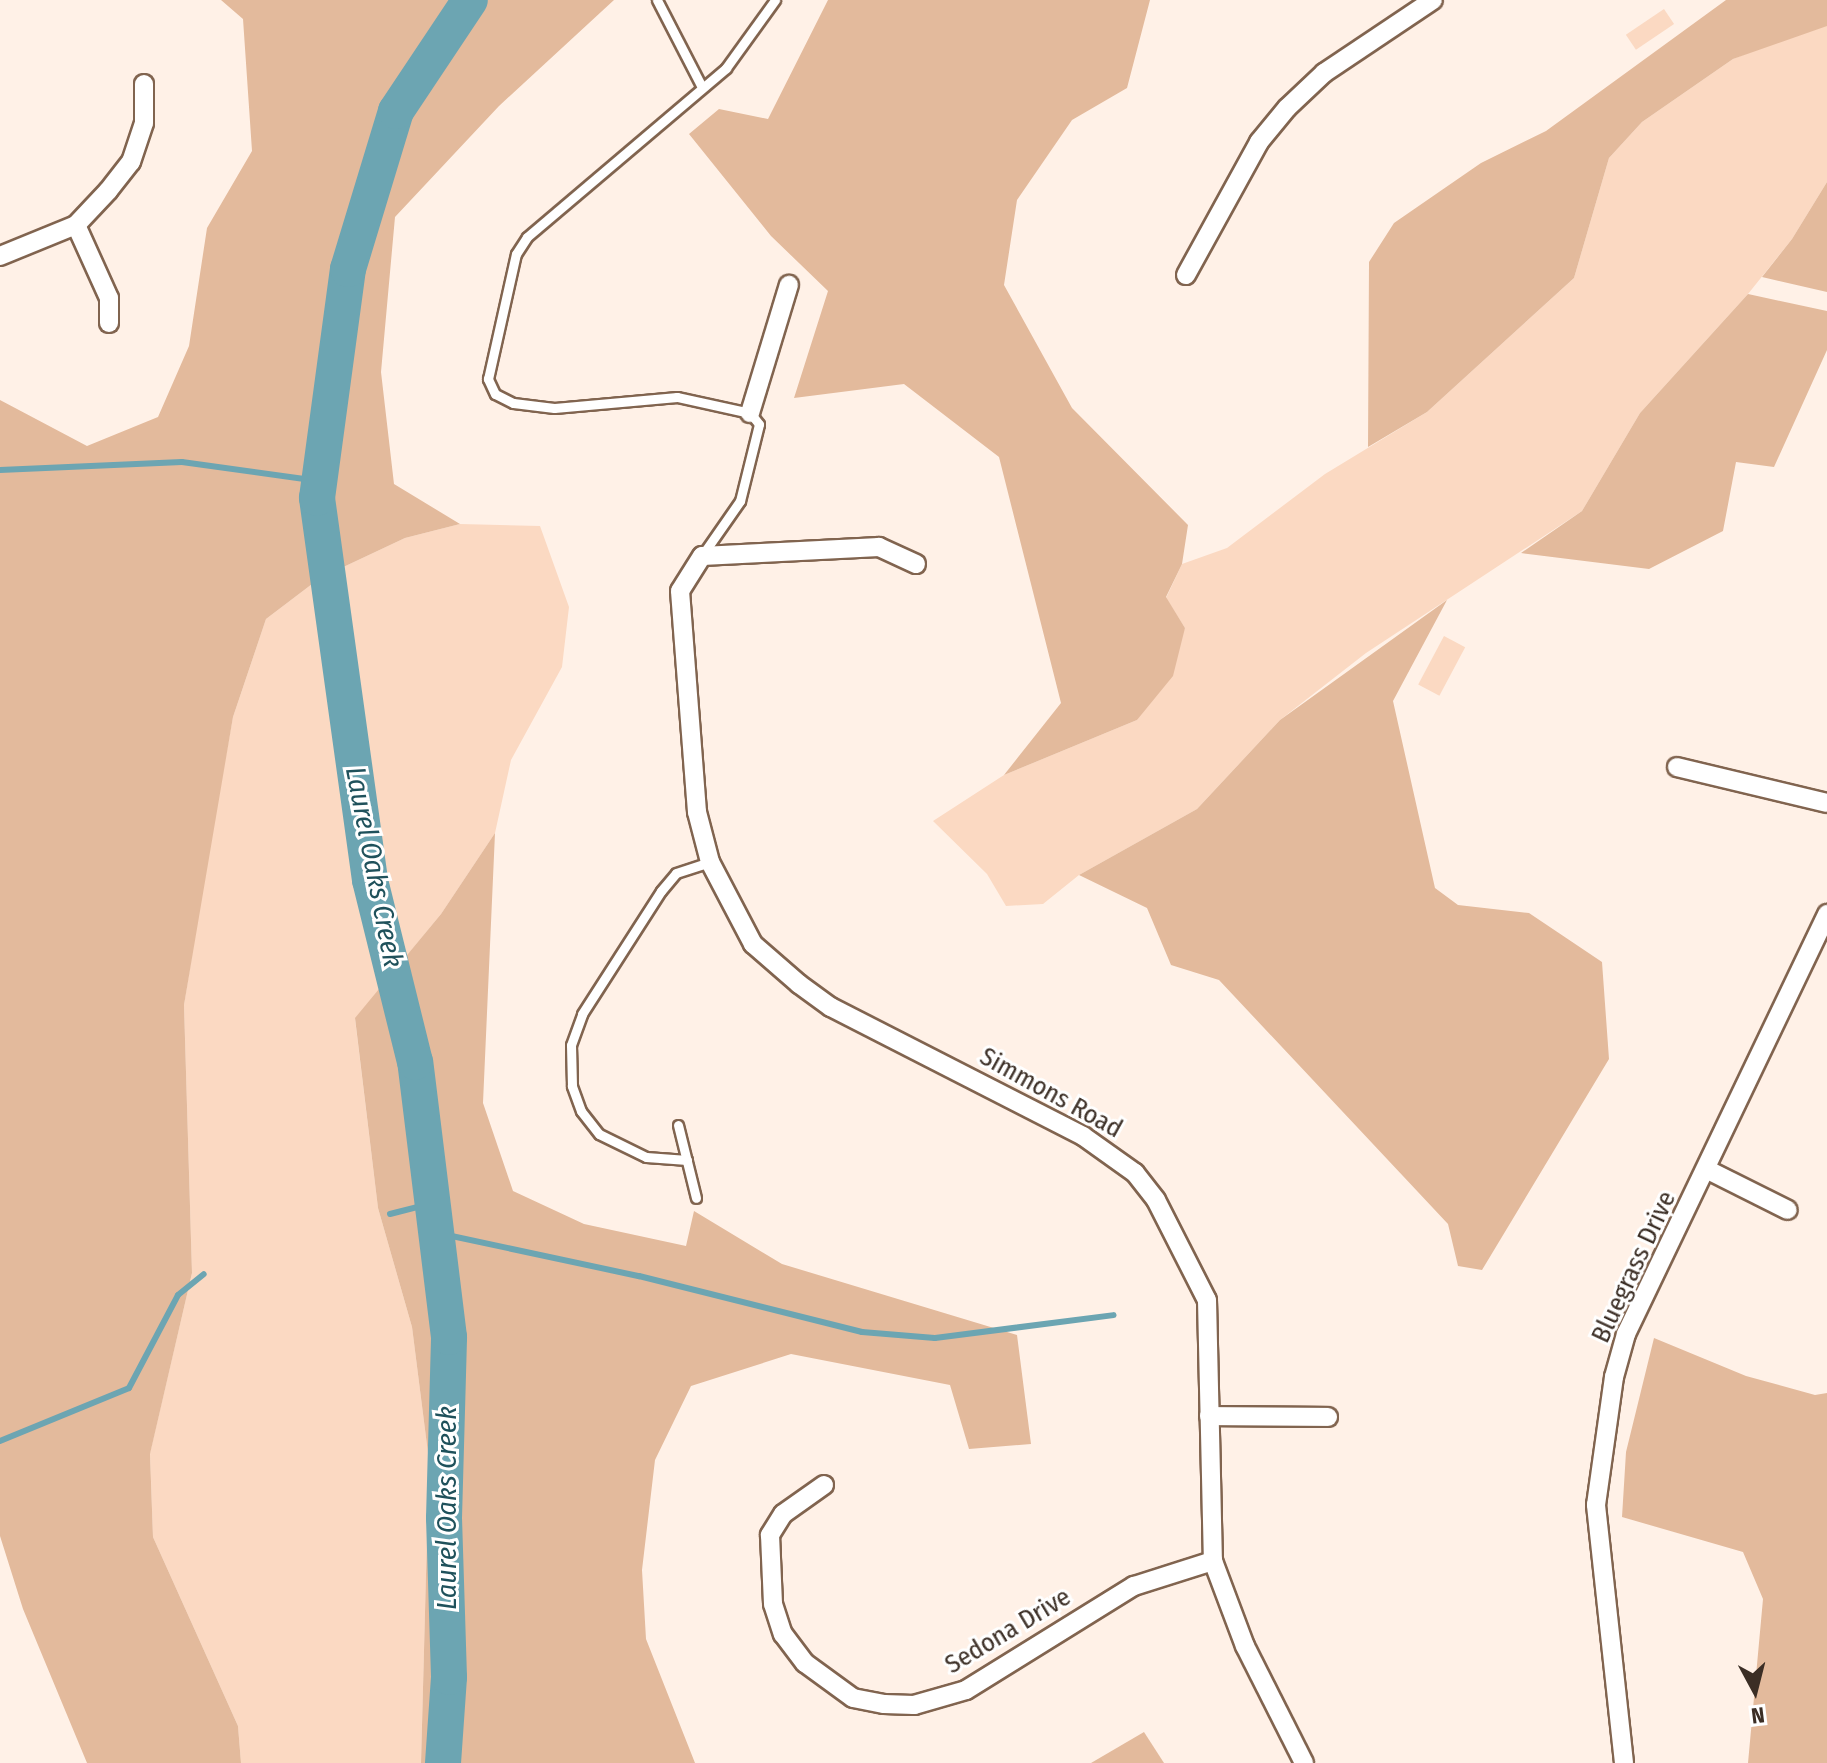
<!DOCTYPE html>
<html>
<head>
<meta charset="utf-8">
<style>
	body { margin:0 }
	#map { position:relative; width:1827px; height:1763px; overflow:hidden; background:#fff1e7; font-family:"Fira Sans Condensed",sans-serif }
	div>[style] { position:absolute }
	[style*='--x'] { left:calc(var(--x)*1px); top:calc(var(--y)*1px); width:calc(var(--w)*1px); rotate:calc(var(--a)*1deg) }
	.green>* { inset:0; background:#fbd9c2; transform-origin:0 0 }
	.forest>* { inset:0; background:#e3ba9c }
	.stream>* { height:6px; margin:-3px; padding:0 3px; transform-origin:3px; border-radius:3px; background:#6ca5b2 }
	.river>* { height:36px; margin:-18px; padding:0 18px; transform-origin:18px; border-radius:18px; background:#6ca5b2 }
	.roads { filter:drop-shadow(2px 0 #81644f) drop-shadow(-2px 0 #81644f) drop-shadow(0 2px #81644f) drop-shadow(0 -2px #81644f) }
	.service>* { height:9px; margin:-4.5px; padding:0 4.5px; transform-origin:4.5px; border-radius:4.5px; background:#fff }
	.minor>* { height:18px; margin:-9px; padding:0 9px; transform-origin:9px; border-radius:9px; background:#fff }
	span { translate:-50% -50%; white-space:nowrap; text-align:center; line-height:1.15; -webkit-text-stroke:6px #fff; paint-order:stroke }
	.street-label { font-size:26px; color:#3b2e25 }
	.water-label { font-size:28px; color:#1f515b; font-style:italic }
	.north { position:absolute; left:1715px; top:1651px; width:80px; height:80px; -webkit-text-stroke:6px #fff; paint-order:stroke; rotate:173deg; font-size:22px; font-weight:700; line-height:32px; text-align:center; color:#3b2e25 }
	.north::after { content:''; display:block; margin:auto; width:28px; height:36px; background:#3b2e25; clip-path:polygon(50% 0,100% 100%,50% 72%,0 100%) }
</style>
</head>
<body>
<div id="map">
	<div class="green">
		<div style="left:1664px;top:9px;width:18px;height:46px;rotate:56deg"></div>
		<div style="clip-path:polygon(1816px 26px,1827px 26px,1827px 182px,1792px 239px,1748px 294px,1640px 413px,1582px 511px,1366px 653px,1280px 720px,1197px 809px,1079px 875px,1043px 904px,1006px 906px,987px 874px,933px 821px,1004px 775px,1137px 720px,1185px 628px,1166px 598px,1182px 564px,1227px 548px,1325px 474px,1427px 412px,1574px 278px,1609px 158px,1642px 122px,1733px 59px)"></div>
		<div style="clip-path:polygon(460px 524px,540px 526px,569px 607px,562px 667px,511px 760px,495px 833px,441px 914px,355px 1019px,378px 1208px,412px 1327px,429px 1461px,421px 1763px,241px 1763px,238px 1726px,153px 1537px,150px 1453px,192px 1273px,184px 1005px,209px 848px,233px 717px,266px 619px,320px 578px,405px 538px)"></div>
		<div style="left:1444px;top:636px;width:24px;height:55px;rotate:28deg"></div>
	</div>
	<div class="forest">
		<div style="clip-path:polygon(221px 0,614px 0,499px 106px,395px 217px,381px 372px,394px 484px,460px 524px,405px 538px,320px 578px,266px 619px,233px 717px,184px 1005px,192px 1273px,150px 1454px,153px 1537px,238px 1726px,241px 1763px,87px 1763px,23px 1609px,0 1536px,0 400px,87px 446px,158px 417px,189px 346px,207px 228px,252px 151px,243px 19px)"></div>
		<div style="clip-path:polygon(828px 0,1150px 0,1127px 88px,1072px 120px,1017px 200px,1004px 285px,1072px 408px,1188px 525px,1182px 564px,1166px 597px,1185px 628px,1173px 676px,1137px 720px,1004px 775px,1061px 703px,999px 457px,904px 384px,794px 398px,828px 291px,771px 236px,689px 134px,719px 109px,768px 119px)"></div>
		<div style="clip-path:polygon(1726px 0,1827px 0,1827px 26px,1733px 59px,1642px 122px,1609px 158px,1574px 278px,1427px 412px,1368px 447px,1369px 262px,1394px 223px,1481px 163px,1546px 131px)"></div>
		<div style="clip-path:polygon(1827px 182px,1827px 292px,1762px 277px,1792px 239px)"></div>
		<div style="clip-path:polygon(1748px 294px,1827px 311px,1827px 350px,1774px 467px,1736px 462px,1723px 531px,1649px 569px,1521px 553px,1582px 511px,1640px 413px)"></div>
		<div style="clip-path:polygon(1447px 600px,1393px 701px,1435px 888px,1458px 905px,1529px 913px,1602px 962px,1609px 1059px,1482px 1270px,1458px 1266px,1448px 1224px,1219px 980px,1171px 965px,1147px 908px,1079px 875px,1197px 809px,1280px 720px)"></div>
		<div style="clip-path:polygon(495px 833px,483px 1103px,513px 1191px,584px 1224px,686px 1246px,694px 1211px,782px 1264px,1017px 1335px,1031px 1444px,969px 1449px,950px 1385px,791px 1354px,691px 1386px,655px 1460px,642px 1570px,646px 1639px,695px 1763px,421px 1763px,429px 1461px,412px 1327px,378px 1208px,355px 1018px,441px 914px)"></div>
		<div style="clip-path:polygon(1654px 1338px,1746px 1376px,1815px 1395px,1827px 1393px,1827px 1763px,1748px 1763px,1763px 1599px,1743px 1552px,1622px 1517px,1626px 1452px)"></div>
		<div style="clip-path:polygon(1144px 1732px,1164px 1763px,1091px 1763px)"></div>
	</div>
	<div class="stream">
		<div style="--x:0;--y:470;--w:182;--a:-2.5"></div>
		<div style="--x:182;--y:462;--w:138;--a:7.9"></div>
		<div style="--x:390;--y:1214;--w:40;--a:-14.4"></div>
		<div style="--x:433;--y:1232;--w:211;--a:12.1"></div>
		<div style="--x:639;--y:1276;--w:230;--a:14.1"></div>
		<div style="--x:862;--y:1332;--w:73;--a:4.7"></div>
		<div style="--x:935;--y:1338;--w:180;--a:-7.3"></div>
		<div style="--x:0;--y:1441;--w:139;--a:-22.3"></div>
		<div style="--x:129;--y:1388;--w:105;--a:-62.2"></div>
		<div style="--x:178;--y:1295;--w:33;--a:-39"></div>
	</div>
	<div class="river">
		<div style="--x:443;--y:1763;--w:86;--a:-86"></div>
		<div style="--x:449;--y:1677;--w:159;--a:-91.8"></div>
		<div style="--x:444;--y:1518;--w:181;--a:-88.4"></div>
		<div style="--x:449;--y:1337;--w:277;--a:-97"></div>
		<div style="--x:415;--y:1062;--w:187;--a:-103.9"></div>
		<div style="--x:370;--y:880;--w:386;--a:-97.9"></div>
		<div style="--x:317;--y:498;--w:231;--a:-82.3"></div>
		<div style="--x:348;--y:269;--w:165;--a:-73.1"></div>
		<div style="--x:396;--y:111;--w:133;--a:-56.3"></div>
	</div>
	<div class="roads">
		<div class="service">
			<div style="--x:657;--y:0;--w:98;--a:62.7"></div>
			<div style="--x:703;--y:554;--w:65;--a:-55.1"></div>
			<div style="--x:740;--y:501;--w:79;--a:-76.1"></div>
			<div style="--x:759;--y:424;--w:14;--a:-129"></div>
			<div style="--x:750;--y:413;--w:75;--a:-167.6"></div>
			<div style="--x:677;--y:397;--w:123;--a:174.9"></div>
			<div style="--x:554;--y:408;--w:41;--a:-173"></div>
			<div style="--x:513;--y:403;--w:20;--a:-153"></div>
			<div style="--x:495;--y:394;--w:17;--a:-115"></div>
			<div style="--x:488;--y:379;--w:128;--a:-77.4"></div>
			<div style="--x:516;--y:254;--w:20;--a:-57"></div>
			<div style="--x:527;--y:237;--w:261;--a:-40.3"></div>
			<div style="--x:726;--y:68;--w:84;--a:-54.2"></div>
			<div style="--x:678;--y:1125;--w:75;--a:76.1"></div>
			<div style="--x:687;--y:1160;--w:41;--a:-175.8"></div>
			<div style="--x:646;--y:1157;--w:52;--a:-153.9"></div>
			<div style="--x:599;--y:1134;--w:29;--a:-128"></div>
			<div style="--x:581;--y:1111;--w:27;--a:-110"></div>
			<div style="--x:572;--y:1086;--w:41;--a:-91.4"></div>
			<div style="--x:571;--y:1045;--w:33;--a:-70"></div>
			<div style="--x:582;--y:1014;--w:146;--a:-57.3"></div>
			<div style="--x:661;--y:891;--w:23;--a:-50"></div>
			<div style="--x:676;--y:873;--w:36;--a:-18"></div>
		</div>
		<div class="minor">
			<div style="--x:76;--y:225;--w:80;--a:65.7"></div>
			<div style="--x:109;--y:298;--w:25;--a:90"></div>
			<div style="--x:0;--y:256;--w:82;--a:-22.2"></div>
			<div style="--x:76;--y:225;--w:47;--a:-46.7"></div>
			<div style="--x:108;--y:191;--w:37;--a:-52"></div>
			<div style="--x:131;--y:162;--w:41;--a:-71.6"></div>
			<div style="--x:144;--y:123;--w:39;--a:-90"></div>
			<div style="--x:1186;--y:275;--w:152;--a:-61.2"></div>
			<div style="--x:1259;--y:142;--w:44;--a:-50.5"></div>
			<div style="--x:1287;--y:108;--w:51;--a:-43.4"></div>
			<div style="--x:1324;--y:73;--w:131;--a:-33.8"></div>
			<div style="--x:750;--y:413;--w:134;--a:-73.1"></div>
			<div style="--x:916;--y:564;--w:41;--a:-155.3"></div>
			<div style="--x:879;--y:547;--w:177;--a:177.1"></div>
			<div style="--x:702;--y:556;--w:41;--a:122.2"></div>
			<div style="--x:680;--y:591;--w:222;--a:85.6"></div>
			<div style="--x:697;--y:812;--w:52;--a:75.4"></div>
			<div style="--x:710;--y:862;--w:93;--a:62.3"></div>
			<div style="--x:753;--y:944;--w:61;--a:41"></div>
			<div style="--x:799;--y:984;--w:39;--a:36"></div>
			<div style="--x:831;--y:1007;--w:283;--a:27.1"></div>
			<div style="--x:1083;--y:1136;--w:64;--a:35.4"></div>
			<div style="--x:1135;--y:1173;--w:34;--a:52"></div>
			<div style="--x:1156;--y:1200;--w:112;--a:63"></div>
			<div style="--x:1207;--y:1300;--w:261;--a:88.7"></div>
			<div style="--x:1213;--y:1561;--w:91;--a:69.4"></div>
			<div style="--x:1245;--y:1646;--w:131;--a:63.2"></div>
			<div style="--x:1677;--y:767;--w:154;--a:13.5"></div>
			<div style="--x:1708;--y:1170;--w:89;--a:26.6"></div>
			<div style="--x:1209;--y:1416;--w:119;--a:0.5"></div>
			<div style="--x:824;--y:1485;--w:50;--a:144.7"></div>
			<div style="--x:783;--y:1514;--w:25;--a:122"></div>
			<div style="--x:770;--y:1535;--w:69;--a:87.5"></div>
			<div style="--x:773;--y:1604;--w:32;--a:72"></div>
			<div style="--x:783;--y:1634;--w:36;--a:53"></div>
			<div style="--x:805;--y:1663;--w:59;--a:36.1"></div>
			<div style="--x:853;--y:1698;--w:32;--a:11"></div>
			<div style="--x:884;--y:1704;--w:30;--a:2"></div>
			<div style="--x:914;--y:1705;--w:54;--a:-16.1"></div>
			<div style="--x:966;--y:1690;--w:198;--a:-31.8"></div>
			<div style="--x:1134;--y:1586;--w:83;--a:-17.6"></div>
			<div style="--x:1624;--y:1763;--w:260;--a:-96.2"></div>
			<div style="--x:1596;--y:1505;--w:129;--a:-82"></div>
			<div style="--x:1614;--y:1377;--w:45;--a:-74.4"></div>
			<div style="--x:1626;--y:1334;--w:466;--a:-64.4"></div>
		</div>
	</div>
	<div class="street-label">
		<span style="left:1051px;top:1093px;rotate:29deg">Simmons Road</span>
		<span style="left:1634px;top:1267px;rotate:-65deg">Bluegrass Drive</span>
		<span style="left:1008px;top:1631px;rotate:-31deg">Sedona Drive</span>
	</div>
	<div class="water-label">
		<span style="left:374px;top:867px;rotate:79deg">Laurel Oaks Creek</span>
		<span style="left:447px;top:1508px;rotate:-90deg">Laurel Oaks Creek</span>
	</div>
	<div class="north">N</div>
</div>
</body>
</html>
